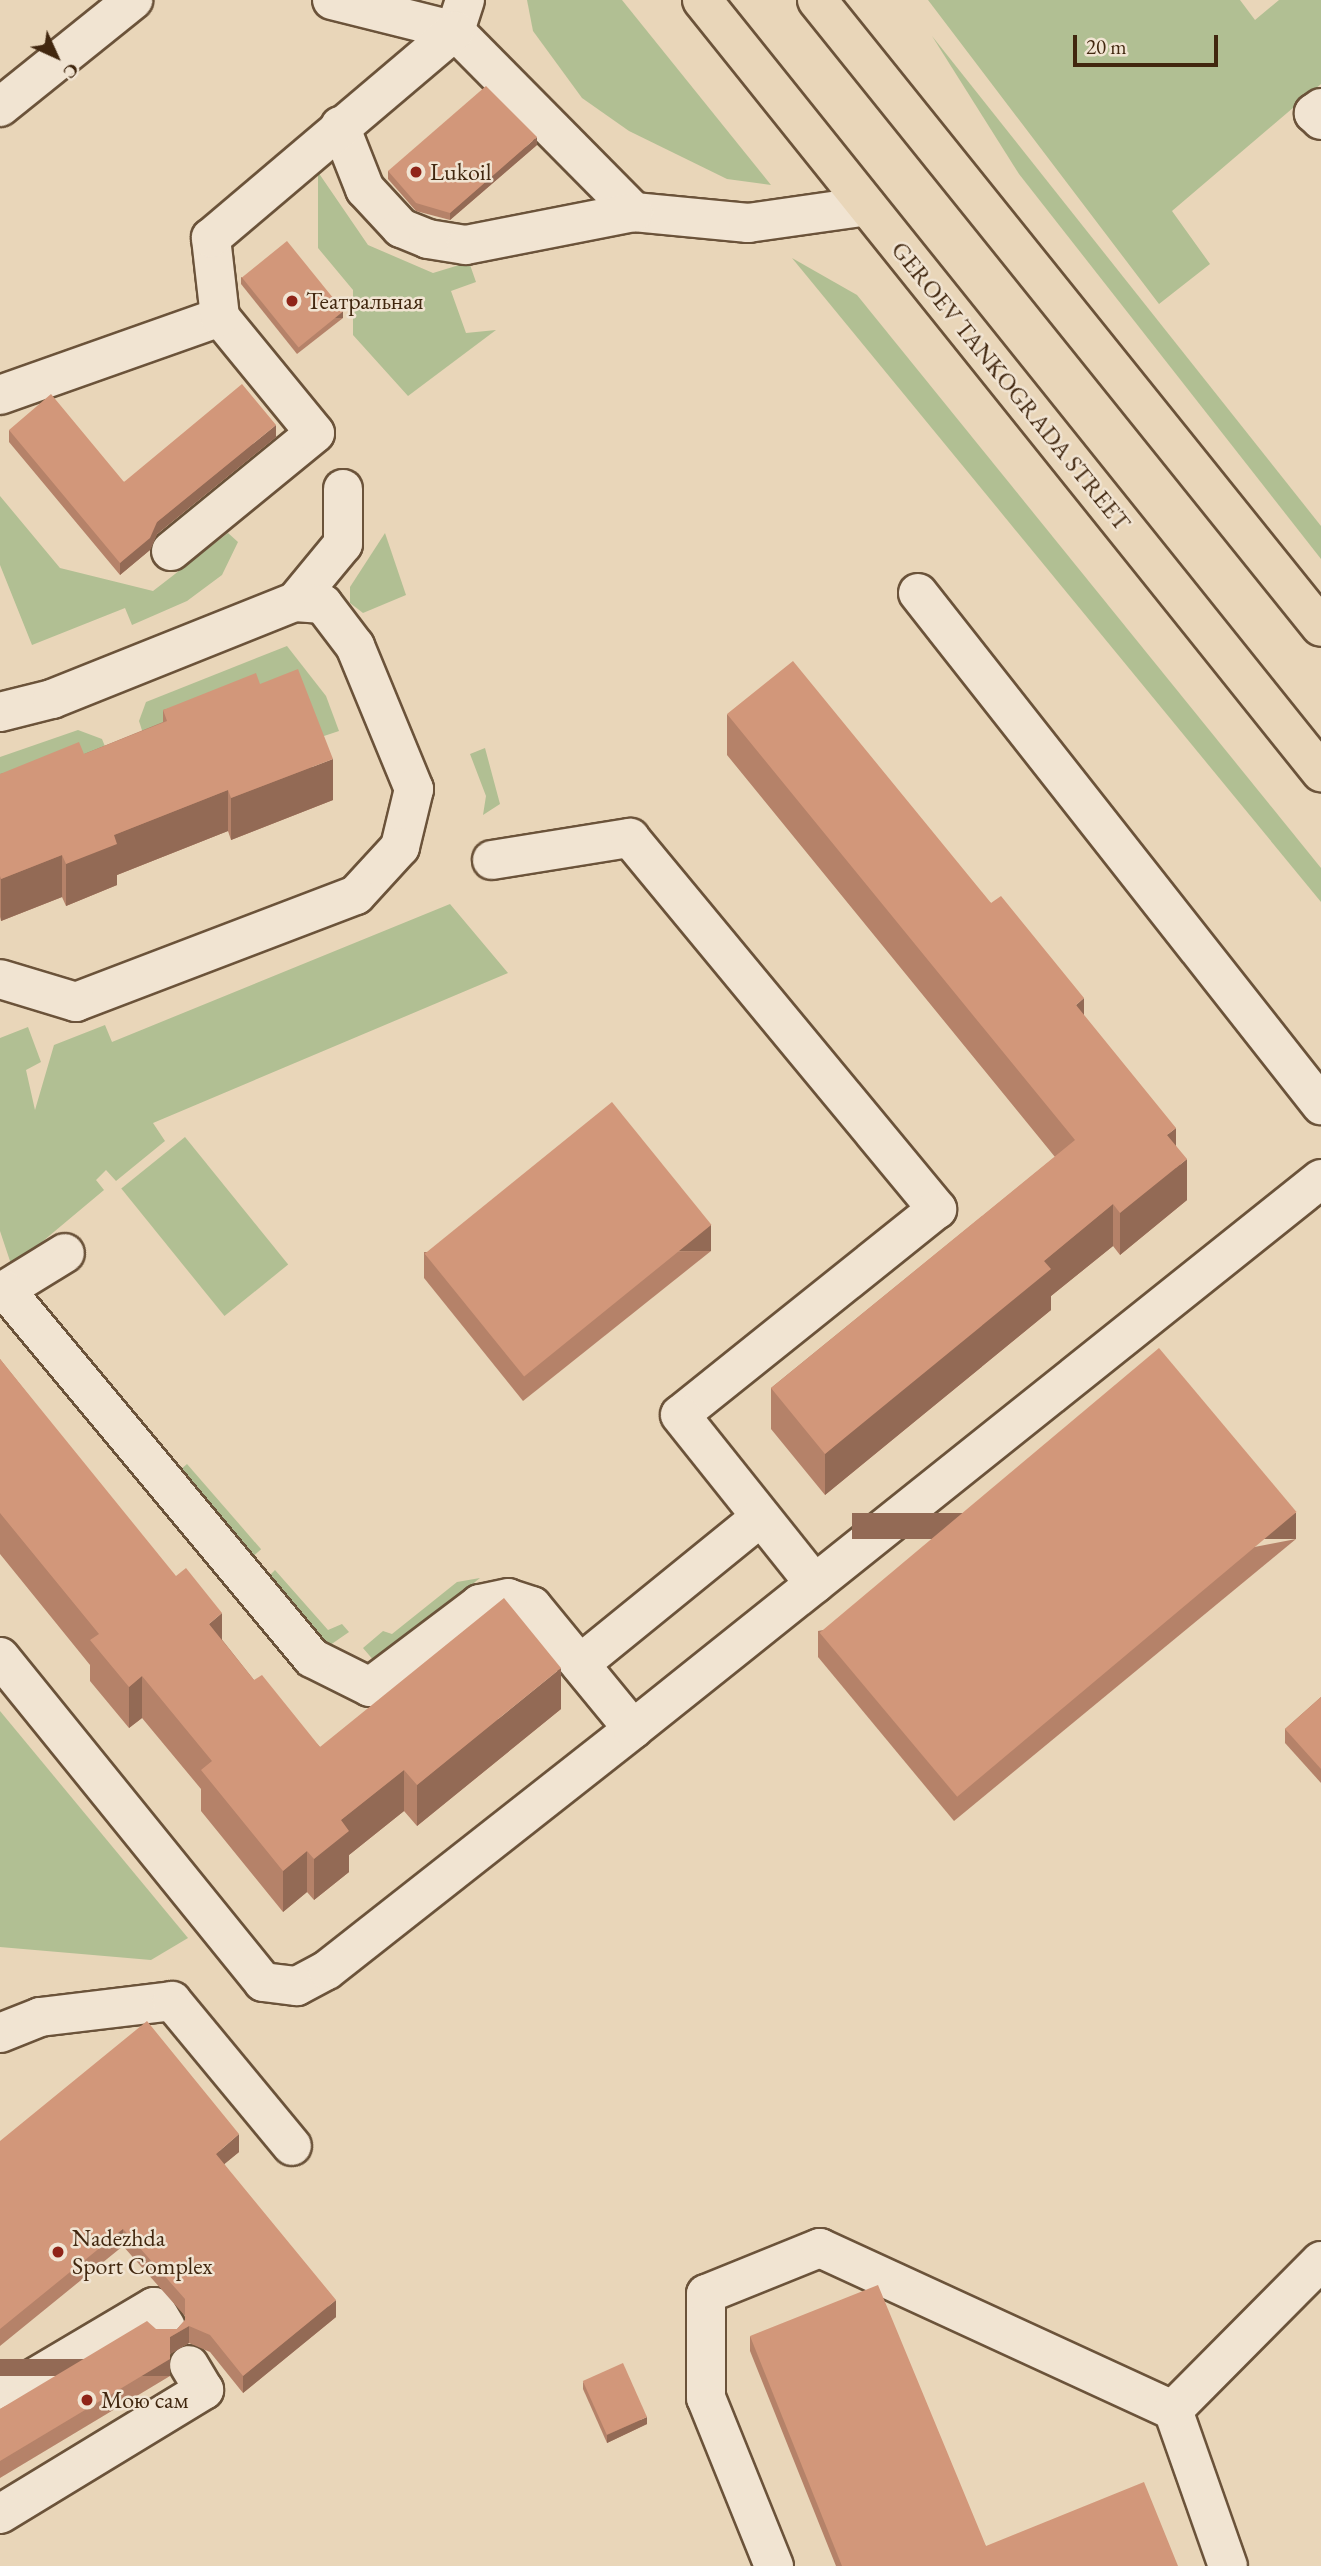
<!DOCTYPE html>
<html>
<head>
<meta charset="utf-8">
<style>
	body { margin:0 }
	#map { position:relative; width:1321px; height:2566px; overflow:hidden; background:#e9d6b9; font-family:"EB Garamond",serif }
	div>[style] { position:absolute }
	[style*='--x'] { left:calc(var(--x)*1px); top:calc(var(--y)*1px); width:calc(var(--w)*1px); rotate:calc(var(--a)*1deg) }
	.green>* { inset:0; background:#b1bf93; transform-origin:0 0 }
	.roads { filter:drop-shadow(2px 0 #6b533a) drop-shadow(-2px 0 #6b533a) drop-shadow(0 2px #6b533a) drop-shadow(0 -2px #6b533a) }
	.minor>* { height:38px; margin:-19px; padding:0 19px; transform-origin:19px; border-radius:19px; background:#f1e4d2 }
	.major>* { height:38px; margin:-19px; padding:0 19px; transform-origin:19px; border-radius:19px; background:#e9d6b9 }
	.wall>* { inset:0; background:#b58269 }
	.shaded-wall>* { inset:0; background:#936a55; transform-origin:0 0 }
	.building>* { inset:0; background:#d2977a; transform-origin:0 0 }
	.dots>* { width:19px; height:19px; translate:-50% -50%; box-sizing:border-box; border:4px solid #f1e4d2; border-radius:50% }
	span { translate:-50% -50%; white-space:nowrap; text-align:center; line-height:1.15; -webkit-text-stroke:5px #f1e4d2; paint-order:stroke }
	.poi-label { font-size:24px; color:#41270f }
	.left { translate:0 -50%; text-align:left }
	.street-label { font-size:24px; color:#41270f }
	.north { position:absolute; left:21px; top:21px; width:70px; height:70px; -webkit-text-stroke:5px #f1e4d2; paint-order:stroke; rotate:135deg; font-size:19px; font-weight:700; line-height:28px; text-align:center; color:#41270f }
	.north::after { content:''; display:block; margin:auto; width:24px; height:32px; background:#41270f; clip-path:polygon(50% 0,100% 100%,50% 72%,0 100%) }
	.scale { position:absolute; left:1073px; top:35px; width:145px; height:32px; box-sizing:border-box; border:4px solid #41270f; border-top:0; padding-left:9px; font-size:21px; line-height:24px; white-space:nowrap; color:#41270f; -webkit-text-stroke:5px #f1e4d2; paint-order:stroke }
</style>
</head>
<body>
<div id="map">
	<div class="green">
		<div style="clip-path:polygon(527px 0,622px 0,771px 185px,727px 179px,629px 131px,582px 98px,533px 31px)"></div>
		<div style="clip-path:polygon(928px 0,1240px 0,1255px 20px,1279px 0,1321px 0,1321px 84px,1172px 211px,1210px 264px,1159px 304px)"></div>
		<div style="clip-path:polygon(932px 36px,1321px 526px,1321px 559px,1019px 174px)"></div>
		<div style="clip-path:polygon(318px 172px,368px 245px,433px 273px,469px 262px,476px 282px,451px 291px,466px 333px,496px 330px,408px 396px,353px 335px,353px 290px,318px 248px)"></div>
		<div style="clip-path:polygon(792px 258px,857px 295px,1321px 868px,1321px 902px)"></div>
		<div style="clip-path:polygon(0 496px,60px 568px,153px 591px,228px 533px,238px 542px,222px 575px,187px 601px,132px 625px,125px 608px,32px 645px,0 565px)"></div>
		<div style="clip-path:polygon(385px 533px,406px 595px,363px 613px,350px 603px,350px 587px)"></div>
		<div style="clip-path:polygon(287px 646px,326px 696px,339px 731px,312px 740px,150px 755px,139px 721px,146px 702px)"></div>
		<div style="clip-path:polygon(78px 730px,102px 739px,118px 779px,0 827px,0 757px)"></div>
		<div style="clip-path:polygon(485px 748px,500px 804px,483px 815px,486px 796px,470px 754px)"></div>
		<div style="clip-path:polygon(450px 904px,508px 973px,153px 1123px,165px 1141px,116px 1181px,106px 1170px,96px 1180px,104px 1190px,12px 1267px,0 1231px,0 1038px,28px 1027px,41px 1062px,26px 1070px,35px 1110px,54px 1045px,105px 1025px,112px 1042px)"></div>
		<div style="left:185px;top:1137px;width:164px;height:82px;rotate:51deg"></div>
		<div style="left:187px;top:1464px;width:113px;height:16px;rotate:49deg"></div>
		<div style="clip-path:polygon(275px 1570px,328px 1630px,342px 1624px,349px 1632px,323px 1650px,265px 1580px)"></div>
		<div style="clip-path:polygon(480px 1578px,375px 1662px,363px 1648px,383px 1631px,392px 1634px,457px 1582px)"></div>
		<div style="clip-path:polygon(0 1711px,188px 1938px,151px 1960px,0 1947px)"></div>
	</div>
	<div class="roads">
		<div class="minor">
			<div style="--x:332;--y:0;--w:127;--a:14.1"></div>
			<div style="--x:465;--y:0;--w:33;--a:108"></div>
			<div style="--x:455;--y:31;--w:255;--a:45.3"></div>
			<div style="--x:634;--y:212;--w:115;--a:5.5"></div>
			<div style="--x:748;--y:223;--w:120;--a:-8.1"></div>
			<div style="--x:0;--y:107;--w:171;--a:-38.8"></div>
			<div style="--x:1321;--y:108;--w:9;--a:144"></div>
			<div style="--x:1314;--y:113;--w:10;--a:45"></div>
			<div style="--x:340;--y:126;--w:68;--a:68.4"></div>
			<div style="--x:365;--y:189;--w:53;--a:47.3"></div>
			<div style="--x:401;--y:228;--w:29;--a:22"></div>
			<div style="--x:428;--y:239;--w:38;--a:9"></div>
			<div style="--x:466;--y:245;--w:171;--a:-11.1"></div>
			<div style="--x:0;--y:395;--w:233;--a:-19.5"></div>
			<div style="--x:171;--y:551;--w:186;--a:-39.3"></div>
			<div style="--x:315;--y:433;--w:150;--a:-129.3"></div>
			<div style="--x:220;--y:317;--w:80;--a:-96.5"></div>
			<div style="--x:211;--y:238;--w:320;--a:-40.3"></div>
			<div style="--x:918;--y:593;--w:652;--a:51.79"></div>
			<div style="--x:295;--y:602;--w:75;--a:-50.4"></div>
			<div style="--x:343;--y:544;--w:55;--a:-90"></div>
			<div style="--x:0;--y:712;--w:54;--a:-14"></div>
			<div style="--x:52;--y:699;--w:262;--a:-21.8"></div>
			<div style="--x:295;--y:602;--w:28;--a:4"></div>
			<div style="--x:323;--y:604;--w:53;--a:52.7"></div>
			<div style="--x:355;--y:646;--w:155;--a:67.6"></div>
			<div style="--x:414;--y:789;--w:60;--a:103.6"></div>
			<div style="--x:400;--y:847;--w:65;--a:132.5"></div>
			<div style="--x:356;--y:895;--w:300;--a:159.1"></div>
			<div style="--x:76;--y:1002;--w:79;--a:-163.2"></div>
			<div style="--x:492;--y:860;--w:140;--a:-9.1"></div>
			<div style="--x:630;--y:838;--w:482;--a:50.4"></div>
			<div style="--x:937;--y:1209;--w:329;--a:141.3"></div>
			<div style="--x:680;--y:1415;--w:216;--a:51.4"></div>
			<div style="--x:0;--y:1293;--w:76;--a:-31.6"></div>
			<div style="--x:0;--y:1657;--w:418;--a:51"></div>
			<div style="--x:263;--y:1982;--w:34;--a:7"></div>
			<div style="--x:297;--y:1986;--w:34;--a:-28"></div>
			<div style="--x:327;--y:1970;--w:390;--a:-38.2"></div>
			<div style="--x:633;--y:1729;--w:159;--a:-129.4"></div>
			<div style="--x:532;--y:1606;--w:25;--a:-162"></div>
			<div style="--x:508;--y:1598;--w:29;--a:168"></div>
			<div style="--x:480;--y:1604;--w:138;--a:143"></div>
			<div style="--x:370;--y:1687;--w:65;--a:-153.4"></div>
			<div style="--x:312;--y:1658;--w:479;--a:-129.8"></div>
			<div style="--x:580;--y:1664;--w:233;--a:-39.1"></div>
			<div style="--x:633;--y:1729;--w:881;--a:-38.64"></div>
			<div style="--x:0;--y:2033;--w:43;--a:-21.8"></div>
			<div style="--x:40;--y:2017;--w:133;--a:-6.9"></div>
			<div style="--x:172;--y:2001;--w:188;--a:50.4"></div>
			<div style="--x:0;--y:2398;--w:179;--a:-30.6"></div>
			<div style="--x:154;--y:2307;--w:23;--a:59"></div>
			<div style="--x:1173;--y:2410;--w:165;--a:70.6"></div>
			<div style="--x:0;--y:2514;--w:239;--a:-31.3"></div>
			<div style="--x:204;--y:2390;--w:29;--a:-121"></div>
			<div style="--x:774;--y:2566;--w:181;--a:-112"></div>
			<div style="--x:706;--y:2398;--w:104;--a:-90"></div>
			<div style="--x:706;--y:2294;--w:123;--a:-22"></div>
			<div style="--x:820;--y:2248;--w:388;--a:24.7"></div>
			<div style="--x:1173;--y:2410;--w:210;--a:-45.2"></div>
		</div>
		<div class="major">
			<div style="--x:702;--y:0;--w:990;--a:51.28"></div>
			<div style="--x:817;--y:0;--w:804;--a:51.21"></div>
		</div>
	</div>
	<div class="wall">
		<div style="clip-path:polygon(537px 145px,450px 220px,416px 211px,388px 179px,388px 171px)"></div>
		<div style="clip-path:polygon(241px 277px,343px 318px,297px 354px,241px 284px)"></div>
		<div style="clip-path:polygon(9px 430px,124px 482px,276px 437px,157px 534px,150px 550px,120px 575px,9px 442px)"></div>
		<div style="clip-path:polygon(260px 684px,333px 800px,231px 840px,228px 831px,117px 875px,117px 885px,66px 906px,62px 897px,1px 921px,0 917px,0 774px,84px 754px,163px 722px,163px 710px)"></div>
		<div style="clip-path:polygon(727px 714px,991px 903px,1084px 1016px,1176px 1146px,1187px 1200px,1120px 1255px,1113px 1246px,1051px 1296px,1051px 1310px,825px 1495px,771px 1429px,771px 1388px,1055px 1157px,727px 755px)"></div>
		<div style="clip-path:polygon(711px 1251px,523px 1401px,424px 1278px,424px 1252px)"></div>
		<div style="clip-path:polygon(0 1359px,254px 1680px,320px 1747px,561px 1709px,417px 1826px,404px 1811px,349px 1855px,349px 1872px,314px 1900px,307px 1892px,283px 1912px,201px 1811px,201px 1789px,142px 1718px,129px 1728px,90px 1681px,90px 1665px,0 1554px)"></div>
		<div style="clip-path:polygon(1296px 1539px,954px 1821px,818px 1657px,818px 1631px)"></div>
		<div style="clip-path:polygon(1321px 1697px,1321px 1783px,1285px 1743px,1285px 1729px)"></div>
		<div style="clip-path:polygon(0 2141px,239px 2152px,224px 2164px,336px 2317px,243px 2393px,210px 2352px,189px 2343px,170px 2354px,170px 2376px,0 2478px,0 2409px,156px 2329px,177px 2329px,185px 2320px,185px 2316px,123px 2246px,0 2346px)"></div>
		<div style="clip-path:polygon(750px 2336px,986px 2546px,1178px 2566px,836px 2566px,750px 2351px)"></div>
		<div style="clip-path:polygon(583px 2382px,647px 2424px,607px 2443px,583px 2389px)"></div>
	</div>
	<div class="shaded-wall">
		<div style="clip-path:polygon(537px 137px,537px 145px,450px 220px,450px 213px)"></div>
		<div style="left:343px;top:311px;width:7px;height:58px;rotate:90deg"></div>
		<div style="clip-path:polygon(276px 425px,276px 437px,157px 534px,150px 550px,120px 575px,120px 563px,157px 522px)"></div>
		<div style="clip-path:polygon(333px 759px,333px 800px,231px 840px,231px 798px)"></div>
		<div style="clip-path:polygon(228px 790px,228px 831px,117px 875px,117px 885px,66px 906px,66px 864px,114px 835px)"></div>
		<div style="clip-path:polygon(62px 855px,62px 897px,1px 921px,1px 879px)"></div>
		<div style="clip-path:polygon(1084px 998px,1084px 1039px,1076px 1005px)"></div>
		<div style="clip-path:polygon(1176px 1128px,1176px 1168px,1187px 1159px,1187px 1200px,1120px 1255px,1120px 1213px,1167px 1135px)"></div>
		<div style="clip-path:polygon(1113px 1204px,1113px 1246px,1051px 1296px,1051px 1310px,825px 1495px,825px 1454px,1044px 1261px)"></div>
		<div style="left:711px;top:1225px;width:26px;height:241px;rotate:90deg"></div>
		<div style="left:1296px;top:1513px;width:26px;height:444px;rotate:90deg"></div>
		<div style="clip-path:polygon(222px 1613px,222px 1654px,209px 1624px)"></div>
		<div style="clip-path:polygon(561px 1668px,561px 1709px,417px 1826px,417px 1785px)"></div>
		<div style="clip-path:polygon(142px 1676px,142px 1718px,129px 1728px,129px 1687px)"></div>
		<div style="clip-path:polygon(404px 1770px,404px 1811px,349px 1855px,349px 1872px,314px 1900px,314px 1859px,341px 1820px)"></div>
		<div style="clip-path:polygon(307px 1851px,307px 1892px,283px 1912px,283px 1871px)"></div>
		<div style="clip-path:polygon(239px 2134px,239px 2152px,216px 2171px,216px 2154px)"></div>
		<div style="left:123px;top:2229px;width:17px;height:159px;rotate:90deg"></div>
		<div style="clip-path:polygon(336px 2300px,336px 2317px,243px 2393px,243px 2376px)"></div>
		<div style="clip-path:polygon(189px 2326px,189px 2343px,170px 2354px,170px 2337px)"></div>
		<div style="left:170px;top:2359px;width:17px;height:198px;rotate:90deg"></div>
		<div style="clip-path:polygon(647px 2417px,647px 2424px,607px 2443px,607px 2435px)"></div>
	</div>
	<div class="building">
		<div style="clip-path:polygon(486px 86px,537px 137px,450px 213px,416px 203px,388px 171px)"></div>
		<div style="left:287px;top:241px;width:90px;height:58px;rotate:51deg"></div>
		<div style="clip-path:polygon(242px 384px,276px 425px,157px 522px,150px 538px,120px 563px,9px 430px,51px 394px,124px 482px)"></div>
		<div style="clip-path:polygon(793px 661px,991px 903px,1001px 896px,1084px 998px,1076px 1005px,1176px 1128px,1167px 1135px,1187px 1159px,1120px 1213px,1113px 1204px,1044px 1261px,1051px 1269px,825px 1454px,771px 1388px,1075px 1140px,727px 714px)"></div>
		<div style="clip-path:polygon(298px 669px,333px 759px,231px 798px,228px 790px,114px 835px,117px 844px,66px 864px,62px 855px,1px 879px,0 876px,0 774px,79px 742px,84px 754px,167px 721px,163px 710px,256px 673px,260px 684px)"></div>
		<div style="left:612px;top:1102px;width:158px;height:241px;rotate:51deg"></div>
		<div style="left:1159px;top:1348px;width:214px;height:443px;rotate:50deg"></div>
		<div style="clip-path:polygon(0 1359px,176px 1576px,186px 1568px,222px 1613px,209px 1624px,254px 1680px,262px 1675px,320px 1747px,504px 1598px,561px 1668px,417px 1785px,404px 1770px,341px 1820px,349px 1831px,314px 1859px,307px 1851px,283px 1871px,201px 1770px,212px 1761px,142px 1676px,129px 1687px,90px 1640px,99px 1634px,0 1513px)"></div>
		<div style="clip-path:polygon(1321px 1697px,1321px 1769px,1285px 1729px)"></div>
		<div style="clip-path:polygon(147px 2021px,239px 2134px,216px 2154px,336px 2300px,243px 2376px,210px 2335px,189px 2326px,170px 2337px,170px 2359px,0 2461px,0 2409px,147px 2321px,156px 2329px,177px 2329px,185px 2320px,185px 2299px,123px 2229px,0 2329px,0 2141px)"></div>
		<div style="clip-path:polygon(878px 2285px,986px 2546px,1144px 2482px,1178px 2566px,842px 2566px,750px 2336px)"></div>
		<div style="left:623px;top:2363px;width:59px;height:44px;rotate:66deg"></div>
	</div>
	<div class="dots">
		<div style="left:416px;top:172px;background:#8f2418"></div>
		<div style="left:292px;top:301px;background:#8f2418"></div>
		<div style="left:58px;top:2252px;background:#8f2418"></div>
		<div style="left:87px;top:2400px;background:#8f2418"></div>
	</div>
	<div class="poi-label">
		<span class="left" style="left:430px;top:172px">Lukoil</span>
		<span class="left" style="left:306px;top:301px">Театральная</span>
		<span class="left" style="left:72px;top:2252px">Nadezhda<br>Sport Complex</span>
		<span class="left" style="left:101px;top:2400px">Мою сам</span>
	</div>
	<div class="street-label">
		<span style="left:1011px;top:386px;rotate:51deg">GEROEV TANKOGRADA STREET</span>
	</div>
	<div class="north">С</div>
	<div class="scale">20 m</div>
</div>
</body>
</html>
